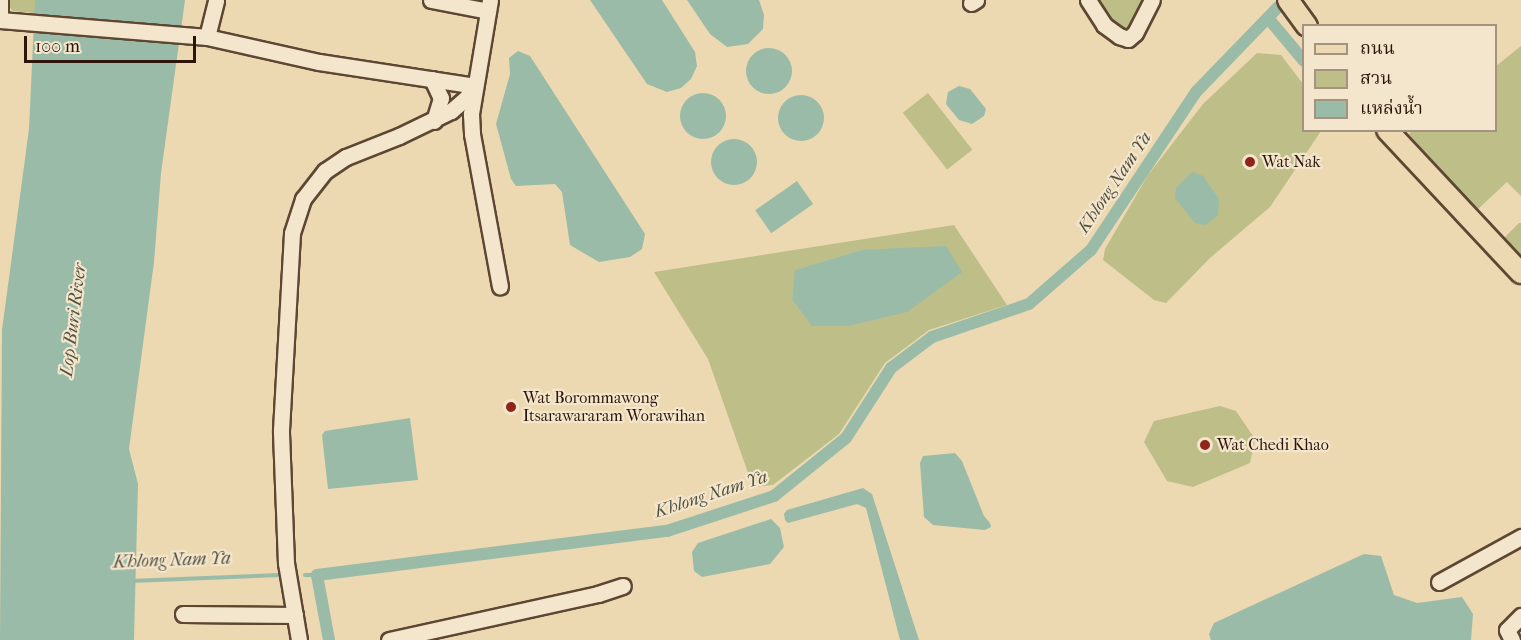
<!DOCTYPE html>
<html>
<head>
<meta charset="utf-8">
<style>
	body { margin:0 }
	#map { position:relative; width:1521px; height:640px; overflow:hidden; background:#ecd9b1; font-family:"IM FELL French Canon","Noto Serif Thai",serif }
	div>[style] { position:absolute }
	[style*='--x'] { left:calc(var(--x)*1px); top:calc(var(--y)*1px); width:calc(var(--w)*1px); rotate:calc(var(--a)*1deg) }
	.green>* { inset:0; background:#bdbe88; transform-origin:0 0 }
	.water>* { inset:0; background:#9abba7; transform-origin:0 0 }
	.round { border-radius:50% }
	.stream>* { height:4px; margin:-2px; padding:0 2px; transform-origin:2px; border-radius:2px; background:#9abba7 }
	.canal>* { height:12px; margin:-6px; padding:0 6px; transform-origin:6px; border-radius:6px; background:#9abba7 }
	.roads { filter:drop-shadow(2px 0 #5d4733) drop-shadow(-2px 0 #5d4733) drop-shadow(0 2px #5d4733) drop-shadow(0 -2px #5d4733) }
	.minor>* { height:15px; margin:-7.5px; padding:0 7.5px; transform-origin:7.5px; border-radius:7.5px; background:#f3e6cc }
	.major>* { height:20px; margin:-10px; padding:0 10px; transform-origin:10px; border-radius:10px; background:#ecd9b1 }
	.dots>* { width:16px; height:16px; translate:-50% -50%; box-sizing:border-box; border:3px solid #f3e6cc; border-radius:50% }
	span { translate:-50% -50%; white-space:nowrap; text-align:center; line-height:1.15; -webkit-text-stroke:4.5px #f3e6cc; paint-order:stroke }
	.poi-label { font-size:16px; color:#2d1609 }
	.left { translate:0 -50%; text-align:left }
	.water-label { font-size:18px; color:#535040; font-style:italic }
	.legend { position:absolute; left:1302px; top:24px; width:195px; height:108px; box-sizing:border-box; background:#f3e6cc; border:2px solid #a4937e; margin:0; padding:8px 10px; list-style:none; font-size:18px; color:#2d1609 }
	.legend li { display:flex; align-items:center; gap:12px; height:30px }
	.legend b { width:30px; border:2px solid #a4937e }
	.scale { position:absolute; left:24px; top:36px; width:172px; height:27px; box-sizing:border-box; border:3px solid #2d1609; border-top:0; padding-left:8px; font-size:18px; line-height:21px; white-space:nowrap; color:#2d1609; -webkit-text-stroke:4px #f3e6cc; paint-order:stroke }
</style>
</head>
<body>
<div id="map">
	<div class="green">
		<div style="clip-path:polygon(7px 0,35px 0,35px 13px,13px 11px,7px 5px)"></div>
		<div style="clip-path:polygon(1094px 0,1145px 0,1131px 27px,1125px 31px,1117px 30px)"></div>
		<div style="clip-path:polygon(1521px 46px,1521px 196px,1507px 182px,1476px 211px,1409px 134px,1412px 130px,1496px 130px,1496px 66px)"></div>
		<div style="clip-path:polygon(1257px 53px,1281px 55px,1303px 84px,1304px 130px,1321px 131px,1270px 207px,1210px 258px,1166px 303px,1154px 300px,1103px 260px,1105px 249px,1148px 175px,1203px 104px)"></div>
		<div style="left:928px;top:93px;width:72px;height:32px;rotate:52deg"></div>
		<div style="clip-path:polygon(1519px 223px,1521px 223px,1521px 257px,1503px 239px)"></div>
		<div style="clip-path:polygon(evenodd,954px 225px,1007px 305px,929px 330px,885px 363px,839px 434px,773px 485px,753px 487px,708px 359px,654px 272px,954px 225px,861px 250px,792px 299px,796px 270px,861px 250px)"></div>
		<div style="clip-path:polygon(1220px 406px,1236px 411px,1255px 439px,1250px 463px,1193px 487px,1167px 481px,1144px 442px,1154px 421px)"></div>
	</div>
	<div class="water">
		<div style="clip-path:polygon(35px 0,185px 0,161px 173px,154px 262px,129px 449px,138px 484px,134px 640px,0 640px,2px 330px,29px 129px)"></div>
		<div style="clip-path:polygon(590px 0,662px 0,695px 52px,697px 66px,691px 79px,681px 88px,667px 92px,647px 84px)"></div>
		<div style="clip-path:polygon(687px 0,759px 0,764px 15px,763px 29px,748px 44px,727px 47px,710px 34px)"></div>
		<div class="round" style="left:746px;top:48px;width:46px;height:46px"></div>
		<div style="clip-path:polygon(518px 51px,530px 56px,645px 234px,642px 249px,630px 257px,599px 262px,570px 245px,562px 192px,555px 184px,516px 186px,511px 179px,496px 124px,510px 74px,509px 58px)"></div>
		<div style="clip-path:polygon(959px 86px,970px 89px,986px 109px,984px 116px,972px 124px,959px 120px,946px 104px,948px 92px)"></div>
		<div class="round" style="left:680px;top:93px;width:46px;height:46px"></div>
		<div class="round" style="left:778px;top:95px;width:46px;height:46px"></div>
		<div class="round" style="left:711px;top:139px;width:46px;height:46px"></div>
		<div style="clip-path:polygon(1192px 172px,1203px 176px,1219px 199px,1218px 215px,1206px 225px,1195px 223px,1175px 198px,1176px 188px)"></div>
		<div style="left:797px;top:181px;width:28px;height:51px;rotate:55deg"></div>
		<div style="clip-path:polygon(946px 246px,962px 272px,907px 312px,848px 326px,812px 326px,792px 299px,795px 270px,861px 250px)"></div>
		<div style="clip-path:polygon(410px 418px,418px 480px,328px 489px,322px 435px,325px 431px)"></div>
		<div style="clip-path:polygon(955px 453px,962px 461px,984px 516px,990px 523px,991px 527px,985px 530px,933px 525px,924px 517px,920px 463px,923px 456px)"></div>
		<div style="clip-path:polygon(863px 488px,872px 494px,919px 640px,900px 640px,866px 508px,857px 504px,788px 523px,785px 520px,784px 514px,787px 510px)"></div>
		<div style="clip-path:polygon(771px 519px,780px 528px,784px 547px,770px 564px,702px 577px,694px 571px,692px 552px,698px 543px)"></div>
		<div style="clip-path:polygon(1364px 554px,1381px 556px,1394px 595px,1417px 603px,1462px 597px,1473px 614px,1471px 640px,1211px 640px,1209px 634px,1214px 623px)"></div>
	</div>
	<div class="stream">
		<div style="--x:305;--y:575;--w:12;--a:0"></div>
		<div style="--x:131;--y:581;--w:149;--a:-2.3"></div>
	</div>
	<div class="canal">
		<div style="--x:1268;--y:18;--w:56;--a:50.1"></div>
		<div style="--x:329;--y:640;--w:66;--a:-100.5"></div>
		<div style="--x:317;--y:575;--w:353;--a:-7.2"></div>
		<div style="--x:667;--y:531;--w:113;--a:-18.1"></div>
		<div style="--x:774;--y:496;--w:92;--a:-38.9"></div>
		<div style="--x:846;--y:438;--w:83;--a:-57.3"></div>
		<div style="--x:891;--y:368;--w:51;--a:-37.1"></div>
		<div style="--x:932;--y:337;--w:102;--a:-18.8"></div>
		<div style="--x:1029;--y:304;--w:82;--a:-41.1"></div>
		<div style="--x:1091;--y:250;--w:190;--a:-56.4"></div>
		<div style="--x:1196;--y:92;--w:118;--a:-46"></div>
	</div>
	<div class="roads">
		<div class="minor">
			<div style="--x:431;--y:0;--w:58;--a:10.9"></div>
			<div style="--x:490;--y:0;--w:116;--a:99.5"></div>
			<div style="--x:471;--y:114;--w:20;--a:87"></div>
			<div style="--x:472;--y:134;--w:155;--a:79.6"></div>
			<div style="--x:1088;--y:0;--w:30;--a:57"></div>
			<div style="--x:1104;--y:25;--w:19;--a:36"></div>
			<div style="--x:1119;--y:36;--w:9;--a:18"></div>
			<div style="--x:1128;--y:39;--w:9;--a:-41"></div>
			<div style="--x:1135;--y:33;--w:37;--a:-63"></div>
			<div style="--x:971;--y:3;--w:6;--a:-31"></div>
			<div style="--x:0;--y:19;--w:19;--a:-90"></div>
			<div style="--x:0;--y:20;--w:208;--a:4.7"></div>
			<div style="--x:207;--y:37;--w:115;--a:12.6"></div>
			<div style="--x:319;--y:62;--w:158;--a:8.7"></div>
			<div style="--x:207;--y:37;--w:38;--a:-76"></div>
			<div style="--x:432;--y:79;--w:21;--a:65"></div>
			<div style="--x:441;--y:98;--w:24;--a:107"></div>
			<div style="--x:1439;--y:582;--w:94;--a:-28.8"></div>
			<div style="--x:183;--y:614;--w:112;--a:0.5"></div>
			<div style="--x:299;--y:640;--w:78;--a:-99.6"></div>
			<div style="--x:286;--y:563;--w:133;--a:-92.2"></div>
			<div style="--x:281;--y:430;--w:197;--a:-86.8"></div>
			<div style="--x:292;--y:233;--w:36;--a:-72"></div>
			<div style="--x:303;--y:199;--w:36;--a:-52"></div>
			<div style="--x:325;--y:171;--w:25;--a:-34"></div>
			<div style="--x:346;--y:157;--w:57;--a:-21.6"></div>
			<div style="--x:399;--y:136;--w:58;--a:-25.7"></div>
			<div style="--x:451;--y:111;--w:18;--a:-41"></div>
			<div style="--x:465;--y:99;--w:16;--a:-52"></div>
			<div style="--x:389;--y:640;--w:214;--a:-12.4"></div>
			<div style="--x:598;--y:594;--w:26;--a:-18"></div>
			<div style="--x:1512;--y:640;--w:11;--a:-117"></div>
			<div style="--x:1507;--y:630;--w:20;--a:-45"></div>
		</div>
		<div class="major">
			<div style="--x:1288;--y:0;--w:32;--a:54"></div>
			<div style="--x:1387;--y:130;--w:196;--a:46.9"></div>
		</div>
	</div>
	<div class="dots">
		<div style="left:1250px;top:162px;background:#8f2418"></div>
		<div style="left:511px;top:407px;background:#8f2418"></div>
		<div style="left:1205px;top:445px;background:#8f2418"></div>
	</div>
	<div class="poi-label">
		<span class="left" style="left:1262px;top:162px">Wat Nak</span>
		<span class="left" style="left:523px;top:407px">Wat Borommawong<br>Itsarawararam Worawihan</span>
		<span class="left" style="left:1217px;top:445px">Wat Chedi Khao</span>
	</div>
	<div class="water-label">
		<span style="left:1115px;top:183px;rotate:-56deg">Khlong Nam Ya</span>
		<span style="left:74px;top:320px;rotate:-83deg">Lop Buri River</span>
		<span style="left:711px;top:495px;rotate:-18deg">Khlong Nam Ya</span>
		<span style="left:172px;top:561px;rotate:-2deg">Khlong Nam Ya</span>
	</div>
	<ul class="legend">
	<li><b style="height:8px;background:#ecd9b1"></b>ถนน</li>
	<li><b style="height:16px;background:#bdbe88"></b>สวน</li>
	<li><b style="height:16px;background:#9abba7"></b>แหล่งน้ำ</li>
	</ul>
	<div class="scale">100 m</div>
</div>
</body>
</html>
